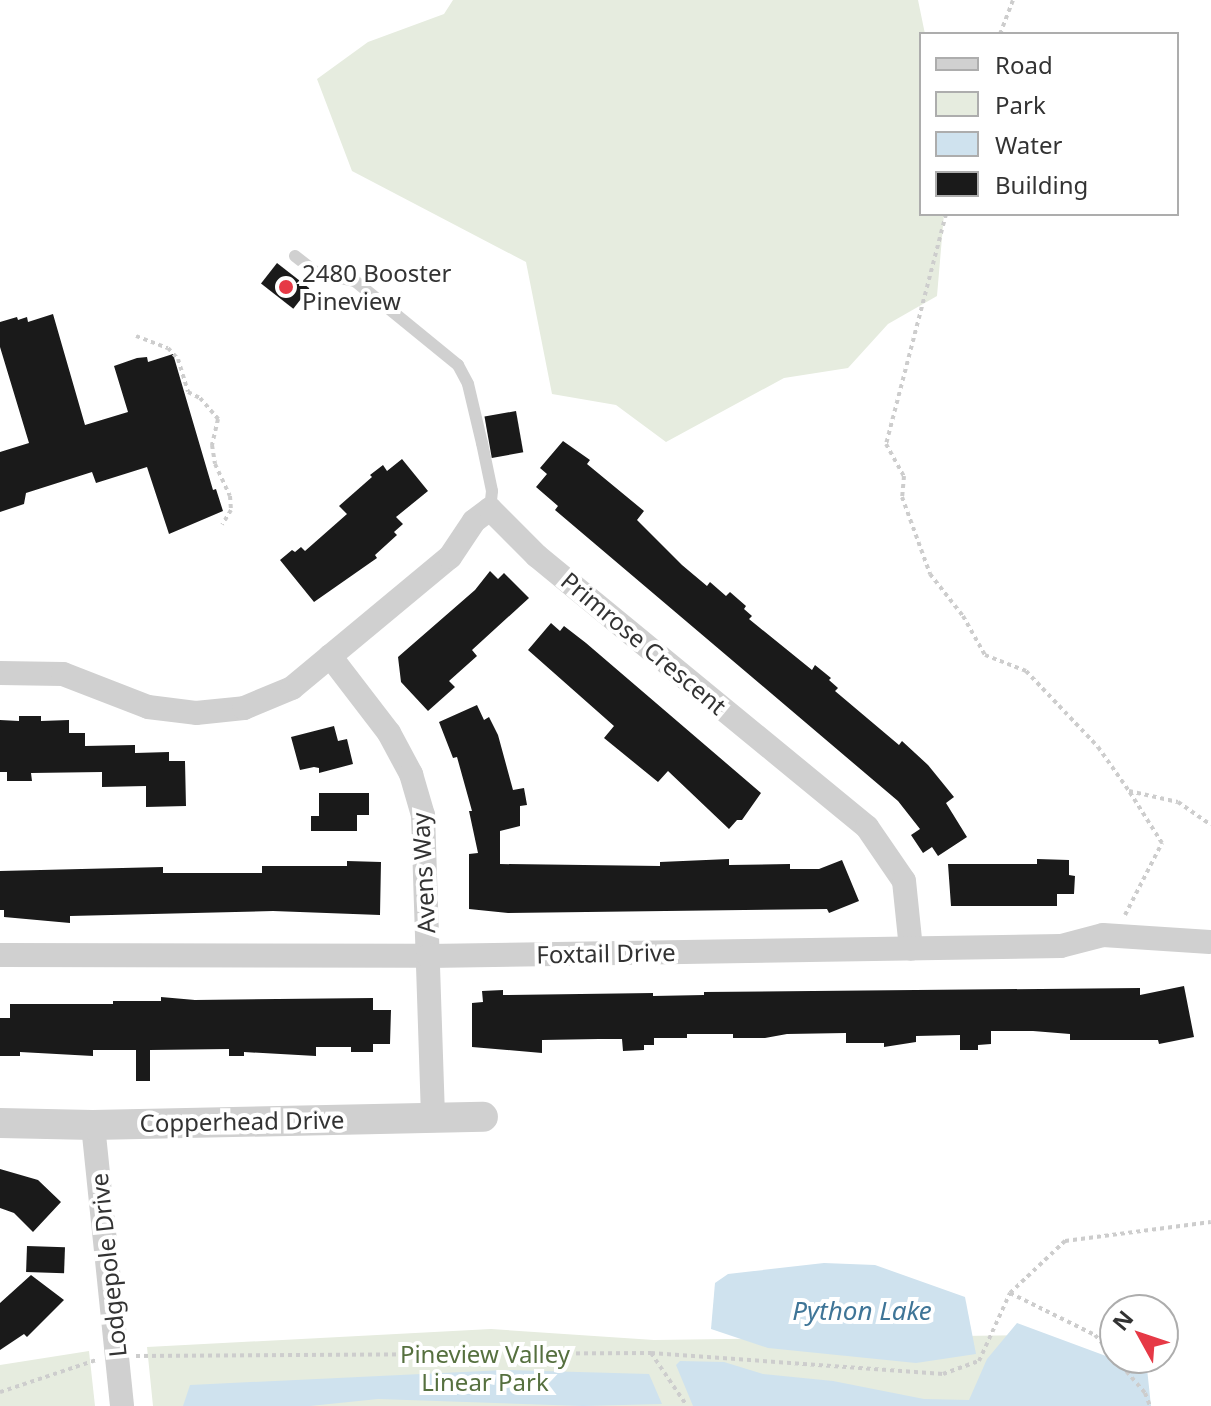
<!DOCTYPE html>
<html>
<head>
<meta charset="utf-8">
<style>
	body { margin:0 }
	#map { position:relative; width:1211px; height:1406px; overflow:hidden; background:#fff; font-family:"Noto Sans",sans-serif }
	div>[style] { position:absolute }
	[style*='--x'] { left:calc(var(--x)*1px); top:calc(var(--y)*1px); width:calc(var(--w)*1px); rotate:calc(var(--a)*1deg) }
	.green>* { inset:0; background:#e6ecdf }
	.water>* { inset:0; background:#cfe2ee }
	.building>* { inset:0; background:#1a1a1a; transform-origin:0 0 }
	.path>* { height:4px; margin-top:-2px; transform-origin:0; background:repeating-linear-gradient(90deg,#cdcdcd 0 4px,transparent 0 8px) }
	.service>* { height:12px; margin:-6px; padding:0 6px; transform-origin:6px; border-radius:6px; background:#d0d0d0 }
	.minor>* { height:24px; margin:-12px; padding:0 12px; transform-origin:12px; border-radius:12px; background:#d0d0d0 }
	.tertiary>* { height:30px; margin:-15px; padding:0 15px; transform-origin:15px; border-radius:15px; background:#d0d0d0 }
	.dots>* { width:22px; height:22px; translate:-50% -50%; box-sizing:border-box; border:4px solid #fff; border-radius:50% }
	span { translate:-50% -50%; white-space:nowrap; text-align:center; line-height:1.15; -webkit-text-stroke:8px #fff; paint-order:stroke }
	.poi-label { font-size:24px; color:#333 }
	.left { translate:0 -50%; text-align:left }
	.street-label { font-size:24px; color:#333 }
	.park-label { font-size:24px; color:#56703f }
	.water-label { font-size:26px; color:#3f7597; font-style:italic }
	.legend { position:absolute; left:919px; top:32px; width:260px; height:184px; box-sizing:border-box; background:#fff; border:2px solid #adadad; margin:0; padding:10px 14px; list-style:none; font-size:24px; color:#333 }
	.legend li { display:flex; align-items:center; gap:16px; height:40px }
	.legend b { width:40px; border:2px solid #adadad }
	.north { position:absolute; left:1099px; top:1294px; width:80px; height:80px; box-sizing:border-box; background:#fff; border:2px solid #adadad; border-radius:50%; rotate:310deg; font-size:22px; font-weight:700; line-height:32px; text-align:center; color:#333 }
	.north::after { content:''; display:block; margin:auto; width:28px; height:36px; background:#e63946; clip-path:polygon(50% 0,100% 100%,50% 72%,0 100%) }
</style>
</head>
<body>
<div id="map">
	<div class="green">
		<div style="clip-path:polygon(453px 0,918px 0,925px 34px,921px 34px,921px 214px,944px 214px,937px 296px,888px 324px,848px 368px,784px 378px,666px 442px,616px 405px,552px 394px,526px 262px,352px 171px,317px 79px,368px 42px,444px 14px)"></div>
		<div style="clip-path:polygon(491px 1329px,654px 1340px,1029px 1335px,1057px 1406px,153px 1406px,147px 1347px)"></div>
		<div style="clip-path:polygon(89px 1351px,95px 1406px,0 1406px,0 1365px)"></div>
	</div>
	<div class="water">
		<div style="clip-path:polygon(824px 1263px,875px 1265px,965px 1297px,976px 1354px,916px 1363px,768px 1348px,711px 1329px,715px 1283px,728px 1274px)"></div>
		<div style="clip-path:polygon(1017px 1323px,1106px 1356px,1146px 1359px,1151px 1406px,693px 1406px,676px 1365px,680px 1361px,724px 1362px,763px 1374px,833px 1381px,924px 1399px,969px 1400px,987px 1359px)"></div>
		<div style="clip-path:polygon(505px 1370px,649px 1374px,662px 1404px,583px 1406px,378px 1399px,310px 1406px,183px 1406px,190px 1385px)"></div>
	</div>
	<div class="building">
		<div style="left:277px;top:263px;width:41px;height:26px;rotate:38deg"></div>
		<div style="clip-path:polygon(53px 314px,85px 425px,128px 412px,114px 366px,137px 358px,147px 357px,148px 362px,173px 354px,213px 490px,216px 489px,223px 511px,169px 534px,147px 467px,96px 483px,92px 472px,26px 493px,24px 504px,0 512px,0 452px,29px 443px,0 347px,0 322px,17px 317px,18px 320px,27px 317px,28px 322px)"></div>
		<div style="left:516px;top:411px;width:42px;height:32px;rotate:80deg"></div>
		<div style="clip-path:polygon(563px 441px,590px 460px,587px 464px,644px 511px,637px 520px,682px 565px,707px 586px,710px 582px,726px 596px,730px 592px,746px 606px,744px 609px,752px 616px,749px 619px,812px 670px,815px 665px,831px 678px,829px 680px,838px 688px,835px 691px,899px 745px,902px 741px,928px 765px,954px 797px,946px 803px,967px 837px,938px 856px,932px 847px,923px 853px,911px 835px,920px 829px,898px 801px,555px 510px,558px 506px,536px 487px,547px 474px,540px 468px)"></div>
		<div style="clip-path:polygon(402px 459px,428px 491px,396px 517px,403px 524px,394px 532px,397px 535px,375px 555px,377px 558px,314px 602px,280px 560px,292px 550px,295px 552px,301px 547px,305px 551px,347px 514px,339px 506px,372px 477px,370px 475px,383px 465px,387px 471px)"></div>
		<div style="clip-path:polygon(490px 571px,498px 579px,504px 573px,529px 598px,472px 650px,477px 656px,449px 681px,455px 687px,428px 711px,401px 682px,398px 657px,475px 590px)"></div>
		<div style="clip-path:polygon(551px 623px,560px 631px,564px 626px,586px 643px,761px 793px,742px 820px,737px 820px,729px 829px,668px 771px,658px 782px,604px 738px,614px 726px,528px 650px)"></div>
		<div style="clip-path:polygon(477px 705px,484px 720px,489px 717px,498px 735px,513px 790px,524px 788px,527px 805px,520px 806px,520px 826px,500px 831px,500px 864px,660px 866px,660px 862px,729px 859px,729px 865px,790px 864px,790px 869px,819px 869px,842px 860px,859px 901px,829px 913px,827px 909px,508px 913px,469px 909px,469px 854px,478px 853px,469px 811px,472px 811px,457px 757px,453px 758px,439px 722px)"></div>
		<div style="clip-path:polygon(19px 716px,41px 716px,41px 721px,69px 720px,69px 733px,85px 733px,85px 746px,135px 745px,135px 753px,169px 752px,169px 761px,185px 761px,186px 806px,146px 807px,146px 786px,102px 787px,102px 772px,31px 773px,32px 781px,7px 781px,7px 772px,0 772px,0 720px,19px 721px)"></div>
		<div style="clip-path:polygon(334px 726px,338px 741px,347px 739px,353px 764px,319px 773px,319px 768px,314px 767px,300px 770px,291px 737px)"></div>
		<div style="clip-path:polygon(319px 793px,369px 793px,369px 815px,357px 815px,357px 831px,311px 831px,311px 816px,319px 816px)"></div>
		<div style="clip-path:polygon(1037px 859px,1069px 860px,1069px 875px,1075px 876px,1074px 894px,1057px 894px,1057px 906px,951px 906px,948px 864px,1037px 864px)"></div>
		<div style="clip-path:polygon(347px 861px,381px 862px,380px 915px,273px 911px,70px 916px,70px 923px,4px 917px,4px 910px,0 910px,0 871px,163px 867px,163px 873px,262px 873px,262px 866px,347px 866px)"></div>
		<div style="clip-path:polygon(1184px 986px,1194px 1037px,1159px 1044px,1158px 1040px,1070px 1040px,1070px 1034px,1033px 1031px,991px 1031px,991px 1044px,978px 1045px,978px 1050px,960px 1050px,960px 1035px,916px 1036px,916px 1042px,884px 1047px,884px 1043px,846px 1043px,846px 1033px,787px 1034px,765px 1038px,733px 1038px,733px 1034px,687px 1034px,687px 1038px,654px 1038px,654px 1045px,644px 1045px,644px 1050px,623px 1051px,622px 1039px,599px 1039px,542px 1040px,542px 1053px,472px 1047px,472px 1003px,483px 1002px,482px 991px,503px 990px,503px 995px,653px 993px,653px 996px,704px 995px,704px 992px,1140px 988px,1140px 995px)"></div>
		<div style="clip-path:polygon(161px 997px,195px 1000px,373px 998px,373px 1010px,391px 1010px,390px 1044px,373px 1044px,373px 1052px,351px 1052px,351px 1047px,316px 1047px,316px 1056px,244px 1052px,244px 1056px,229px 1056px,229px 1049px,150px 1050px,150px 1081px,136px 1081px,136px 1050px,93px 1050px,93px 1056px,20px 1052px,20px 1056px,0 1056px,0 1018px,10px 1018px,10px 1004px,113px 1004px,113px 1001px,161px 1001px)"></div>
		<div style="clip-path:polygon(0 1169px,38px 1180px,61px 1202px,33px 1232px,14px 1213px,0 1208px)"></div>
		<div style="left:27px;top:1246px;width:38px;height:26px;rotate:2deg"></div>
		<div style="clip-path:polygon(31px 1275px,64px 1300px,27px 1337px,24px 1334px,0 1350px,0 1303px)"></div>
	</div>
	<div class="path">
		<div style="--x:1000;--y:34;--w:36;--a:-69"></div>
		<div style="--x:946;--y:214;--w:238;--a:104.6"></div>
		<div style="--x:886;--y:444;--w:37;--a:61"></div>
		<div style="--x:904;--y:476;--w:21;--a:95"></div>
		<div style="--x:902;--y:497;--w:82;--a:70"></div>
		<div style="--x:930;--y:574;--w:53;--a:51.8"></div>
		<div style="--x:963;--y:616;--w:45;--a:60.6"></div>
		<div style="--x:985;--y:655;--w:44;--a:21.3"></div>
		<div style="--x:1026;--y:671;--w:105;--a:46.5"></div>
		<div style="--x:1098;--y:747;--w:54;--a:54.8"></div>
		<div style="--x:1129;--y:791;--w:50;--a:12.7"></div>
		<div style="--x:1178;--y:802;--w:40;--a:34.9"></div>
		<div style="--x:136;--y:336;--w:34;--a:21"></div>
		<div style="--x:168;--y:348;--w:15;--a:48"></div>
		<div style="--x:178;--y:359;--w:34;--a:73"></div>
		<div style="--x:188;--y:392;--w:13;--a:27"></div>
		<div style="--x:200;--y:398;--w:28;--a:49"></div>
		<div style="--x:218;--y:419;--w:27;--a:103"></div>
		<div style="--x:212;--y:445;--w:19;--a:81"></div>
		<div style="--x:215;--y:464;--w:35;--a:65"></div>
		<div style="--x:230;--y:496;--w:14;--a:86"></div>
		<div style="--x:231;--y:510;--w:17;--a:121"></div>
		<div style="--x:1125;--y:915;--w:81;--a:-62.8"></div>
		<div style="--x:1162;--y:843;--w:62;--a:-122.4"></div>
		<div style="--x:1010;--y:1293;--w:95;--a:26.3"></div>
		<div style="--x:1095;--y:1335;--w:77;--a:49.2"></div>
		<div style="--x:1145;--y:1393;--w:14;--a:69"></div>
		<div style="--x:651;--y:1353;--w:64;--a:55.8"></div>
		<div style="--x:136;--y:1356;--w:515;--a:-0.33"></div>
		<div style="--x:651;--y:1353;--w:293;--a:4.1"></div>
		<div style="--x:943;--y:1374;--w:38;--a:-20"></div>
		<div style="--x:979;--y:1361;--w:75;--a:-65.5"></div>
		<div style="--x:1010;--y:1293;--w:76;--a:-43.4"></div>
		<div style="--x:1065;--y:1241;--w:147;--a:-7.4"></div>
		<div style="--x:0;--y:1392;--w:101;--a:-18.4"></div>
	</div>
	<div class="service">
		<div style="--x:295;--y:256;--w:28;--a:38"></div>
		<div style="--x:317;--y:273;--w:39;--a:12"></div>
		<div style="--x:355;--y:281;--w:133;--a:39.2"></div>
		<div style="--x:458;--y:365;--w:21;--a:62"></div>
		<div style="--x:468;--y:384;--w:61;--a:76.7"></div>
		<div style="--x:482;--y:443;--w:49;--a:78.2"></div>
		<div style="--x:492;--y:491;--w:18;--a:96"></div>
	</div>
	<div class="minor">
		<div style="--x:330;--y:656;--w:97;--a:52.5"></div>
		<div style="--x:389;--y:733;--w:47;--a:61.8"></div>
		<div style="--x:411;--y:774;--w:43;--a:73.7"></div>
		<div style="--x:423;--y:815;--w:302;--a:88.1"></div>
		<div style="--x:0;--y:673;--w:63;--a:0.9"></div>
		<div style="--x:63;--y:674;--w:91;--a:21.2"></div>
		<div style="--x:148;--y:707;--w:48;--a:7.1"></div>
		<div style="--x:196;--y:713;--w:48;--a:-5.9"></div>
		<div style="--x:244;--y:708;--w:52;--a:-22.6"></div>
		<div style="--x:292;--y:688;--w:205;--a:-39.7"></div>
		<div style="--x:450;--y:557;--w:43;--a:-56.3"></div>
		<div style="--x:474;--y:521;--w:20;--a:-37"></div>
		<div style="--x:490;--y:509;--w:66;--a:45"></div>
		<div style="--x:537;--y:556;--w:427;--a:39.4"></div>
		<div style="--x:867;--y:827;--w:65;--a:55.6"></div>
		<div style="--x:904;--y:881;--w:68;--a:84.1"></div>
		<div style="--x:0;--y:955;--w:428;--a:0.1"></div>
		<div style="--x:428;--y:956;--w:633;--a:-0.91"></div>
		<div style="--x:1061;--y:946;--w:43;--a:-14.7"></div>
		<div style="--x:1103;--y:935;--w:107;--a:3.7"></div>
		<div style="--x:93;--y:1125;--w:282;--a:84.1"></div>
	</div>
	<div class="tertiary">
		<div style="--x:0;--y:1123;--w:93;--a:1.2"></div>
		<div style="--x:93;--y:1125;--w:390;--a:-1.2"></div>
	</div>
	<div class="dots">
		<div style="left:286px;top:287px;background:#e63946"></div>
	</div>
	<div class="poi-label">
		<span class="left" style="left:302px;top:287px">2480 Booster<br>Pineview</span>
	</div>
	<div class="street-label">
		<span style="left:644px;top:643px;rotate:40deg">Primrose Crescent</span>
		<span style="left:423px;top:873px;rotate:-93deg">Avens Way</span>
		<span style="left:606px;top:953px;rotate:-1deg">Foxtail Drive</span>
		<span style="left:242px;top:1121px;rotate:-1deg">Copperhead Drive</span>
		<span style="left:108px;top:1265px;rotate:-96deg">Lodgepole Drive</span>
	</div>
	<div class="park-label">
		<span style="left:485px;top:1368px">Pineview Valley<br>Linear Park</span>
	</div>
	<div class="water-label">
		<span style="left:862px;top:1311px">Python Lake</span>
	</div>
	<ul class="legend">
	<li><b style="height:10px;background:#d0d0d0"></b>Road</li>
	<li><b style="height:22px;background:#e6ecdf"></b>Park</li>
	<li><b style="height:22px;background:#cfe2ee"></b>Water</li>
	<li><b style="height:22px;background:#1a1a1a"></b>Building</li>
	</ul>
	<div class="north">N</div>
</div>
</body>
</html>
